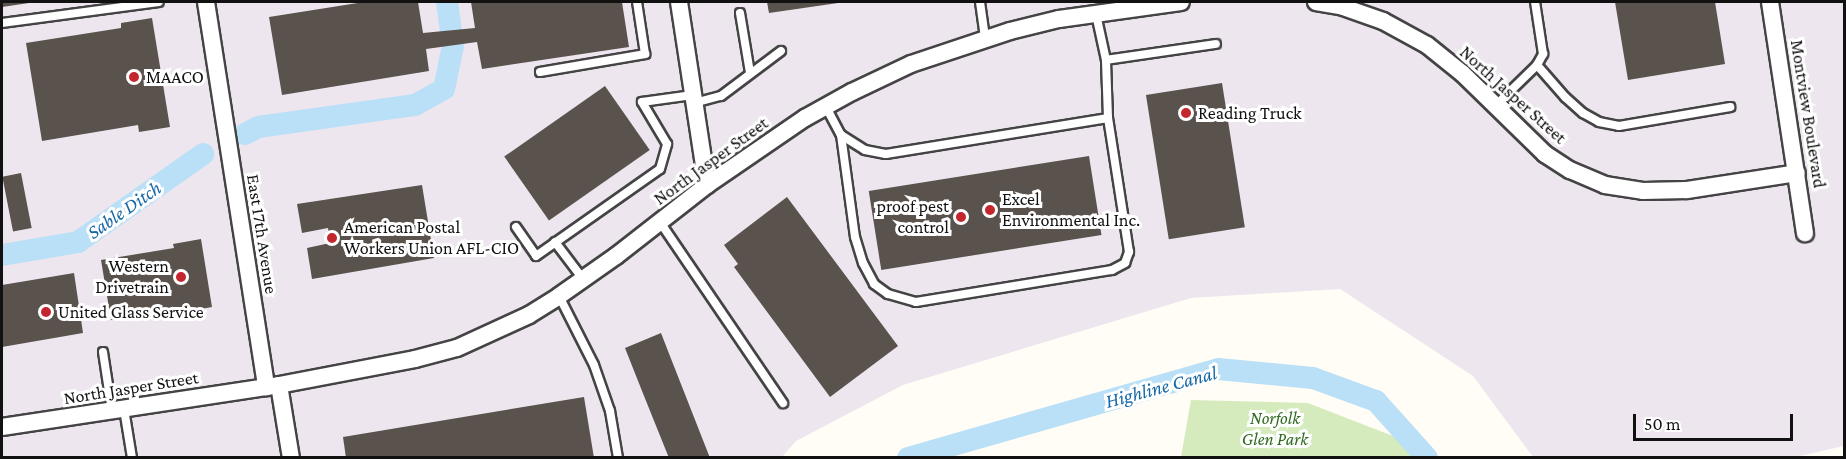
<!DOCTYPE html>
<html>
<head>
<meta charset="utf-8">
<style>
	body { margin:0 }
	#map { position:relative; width:1846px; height:459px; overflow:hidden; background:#fffdf5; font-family:"Crimson Pro",serif }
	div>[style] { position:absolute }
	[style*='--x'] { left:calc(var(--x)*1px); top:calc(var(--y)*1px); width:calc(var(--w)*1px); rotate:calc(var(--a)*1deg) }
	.industrial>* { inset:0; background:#eee6ef }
	.green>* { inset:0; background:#d5ebbd }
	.canal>* { height:22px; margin:-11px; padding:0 11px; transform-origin:11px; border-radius:11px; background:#b9e0f7 }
	.building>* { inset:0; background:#5a524d; transform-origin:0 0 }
	.roads { filter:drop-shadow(2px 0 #444) drop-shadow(-2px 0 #444) drop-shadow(0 2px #444) drop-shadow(0 -2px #444) }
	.lane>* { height:8px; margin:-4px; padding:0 4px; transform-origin:4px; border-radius:4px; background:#fff }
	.street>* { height:16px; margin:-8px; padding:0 8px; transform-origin:8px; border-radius:8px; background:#fff }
	.dots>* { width:16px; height:16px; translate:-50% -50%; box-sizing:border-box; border:3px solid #fff; border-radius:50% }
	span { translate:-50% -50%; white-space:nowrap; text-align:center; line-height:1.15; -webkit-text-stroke:6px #fff; paint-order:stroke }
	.poi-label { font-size:18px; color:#111 }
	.left { translate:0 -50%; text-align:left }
	.right { translate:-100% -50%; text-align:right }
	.street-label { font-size:18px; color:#111 }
	.park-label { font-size:18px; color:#2f6b1f; font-style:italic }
	.water-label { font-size:20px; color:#1768a6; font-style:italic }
	.frame { position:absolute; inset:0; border:3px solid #111; pointer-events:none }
	.scale { position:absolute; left:1633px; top:414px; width:160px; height:27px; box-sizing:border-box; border:3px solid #111; border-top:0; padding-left:8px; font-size:18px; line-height:21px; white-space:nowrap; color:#111; -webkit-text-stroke:4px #fff; paint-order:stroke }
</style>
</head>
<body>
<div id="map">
	<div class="industrial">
		<div style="clip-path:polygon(2px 2px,1844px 2px,1844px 446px,1791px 458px,1533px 457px,1473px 376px,1340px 289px,1191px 298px,903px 385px,796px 441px,782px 457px,2px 457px)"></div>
	</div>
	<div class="green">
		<div style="clip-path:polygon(1191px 400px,1308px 403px,1398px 438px,1413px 457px,1181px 457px)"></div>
	</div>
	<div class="canal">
		<div style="--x:245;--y:134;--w:15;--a:-28"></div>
		<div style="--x:258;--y:127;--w:159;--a:-8"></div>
		<div style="--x:415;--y:105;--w:33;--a:-29"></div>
		<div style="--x:444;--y:89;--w:44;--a:-78.2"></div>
		<div style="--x:453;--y:46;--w:44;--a:-97.8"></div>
		<div style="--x:2;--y:255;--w:77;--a:-9.7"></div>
		<div style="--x:78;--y:242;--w:153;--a:-35.1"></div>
		<div style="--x:908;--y:458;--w:323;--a:-16"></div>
		<div style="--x:1218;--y:369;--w:95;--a:5.4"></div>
		<div style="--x:1313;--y:378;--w:67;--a:20.1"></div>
		<div style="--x:1376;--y:401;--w:76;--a:48.2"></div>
	</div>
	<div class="building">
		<div style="clip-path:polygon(2px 2px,29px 2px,29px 3px,2px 7px)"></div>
		<div style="clip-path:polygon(364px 2px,418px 2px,423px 33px,475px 28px,471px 2px,622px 2px,629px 47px,482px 69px,477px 42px,426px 49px,429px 71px,282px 95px,269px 17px)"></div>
		<div style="clip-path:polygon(767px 2px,838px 2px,838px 3px,769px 13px)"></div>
		<div style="clip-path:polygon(1615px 2px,1715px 2px,1725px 64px,1628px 80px)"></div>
		<div style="clip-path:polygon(152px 18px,170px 127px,139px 132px,138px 125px,42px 141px,26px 43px,121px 28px,121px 23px)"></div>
		<div style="left:1222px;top:83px;width:146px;height:77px;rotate:81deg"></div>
		<div style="left:605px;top:86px;width:78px;height:123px;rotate:55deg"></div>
		<div style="left:1089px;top:156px;width:80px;height:223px;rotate:81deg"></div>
		<div style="left:21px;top:173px;width:56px;height:19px;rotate:79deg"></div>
		<div style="clip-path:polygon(422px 185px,434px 258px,312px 279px,307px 248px,330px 243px,328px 228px,302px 233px,297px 204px)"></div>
		<div style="clip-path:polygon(787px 197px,898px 346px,830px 397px,734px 267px,738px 264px,724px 245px)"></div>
		<div style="clip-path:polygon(201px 239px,212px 307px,184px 312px,183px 308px,111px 320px,101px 260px,174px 248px,173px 244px)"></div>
		<div style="clip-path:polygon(74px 273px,83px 333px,2px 347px,2px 285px)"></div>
		<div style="clip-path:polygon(661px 333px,668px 351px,710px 458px,669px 458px,642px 391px,625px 348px)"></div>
		<div style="clip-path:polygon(584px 397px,594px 458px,346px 458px,343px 437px)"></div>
	</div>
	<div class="roads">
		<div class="lane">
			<div style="--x:980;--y:2;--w:36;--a:82"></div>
			<div style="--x:740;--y:13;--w:61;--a:80.5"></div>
			<div style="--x:2;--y:23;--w:158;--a:-7.6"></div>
			<div style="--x:1106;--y:60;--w:111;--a:-8.3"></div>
			<div style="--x:1537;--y:65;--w:43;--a:48.8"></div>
			<div style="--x:1565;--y:97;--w:24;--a:42"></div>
			<div style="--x:1583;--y:113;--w:18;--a:29"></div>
			<div style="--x:1599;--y:122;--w:20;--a:11"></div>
			<div style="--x:1619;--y:126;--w:113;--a:-9.7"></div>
			<div style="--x:540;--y:72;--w:107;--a:-9.7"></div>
			<div style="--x:645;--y:54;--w:53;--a:-98.7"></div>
			<div style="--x:694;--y:103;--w:28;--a:-15"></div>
			<div style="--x:721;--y:96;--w:75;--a:-36.9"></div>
			<div style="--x:1495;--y:106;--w:59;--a:-44.3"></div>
			<div style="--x:1537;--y:65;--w:13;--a:-61"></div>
			<div style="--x:1543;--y:54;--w:53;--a:-98.7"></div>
			<div style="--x:826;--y:107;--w:32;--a:62"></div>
			<div style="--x:841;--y:135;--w:28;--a:32"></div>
			<div style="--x:865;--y:150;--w:21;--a:11"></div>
			<div style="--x:886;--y:154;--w:225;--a:-9.2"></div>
			<div style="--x:841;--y:135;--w:103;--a:82.2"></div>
			<div style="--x:855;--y:237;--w:27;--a:73"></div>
			<div style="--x:863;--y:263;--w:24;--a:62"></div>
			<div style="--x:874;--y:284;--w:17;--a:36"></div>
			<div style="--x:888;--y:294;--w:29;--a:16"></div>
			<div style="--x:916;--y:302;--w:199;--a:-9.3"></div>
			<div style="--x:1112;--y:270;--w:15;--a:-28"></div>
			<div style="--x:1125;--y:263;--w:12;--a:-70"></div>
			<div style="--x:1129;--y:252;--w:136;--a:-98.9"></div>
			<div style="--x:1108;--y:118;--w:58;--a:-92"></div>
			<div style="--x:1106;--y:60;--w:47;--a:-102.3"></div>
			<div style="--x:660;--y:222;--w:219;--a:55.8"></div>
			<div style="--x:516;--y:227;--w:35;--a:55"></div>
			<div style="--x:536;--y:256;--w:151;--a:-35.1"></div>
			<div style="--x:660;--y:169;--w:26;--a:-74"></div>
			<div style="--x:667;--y:144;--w:49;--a:-120.8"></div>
			<div style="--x:642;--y:102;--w:51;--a:-7.8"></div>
			<div style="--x:555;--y:242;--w:46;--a:52.9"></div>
			<div style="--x:559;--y:296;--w:77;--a:63.1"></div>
			<div style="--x:594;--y:365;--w:49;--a:70.8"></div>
			<div style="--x:610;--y:411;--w:48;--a:80.3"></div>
			<div style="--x:103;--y:352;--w:60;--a:81.3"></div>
			<div style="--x:124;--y:409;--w:50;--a:80.7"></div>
		</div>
		<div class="street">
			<div style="--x:206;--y:2;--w:390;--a:81.1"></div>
			<div style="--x:679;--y:2;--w:185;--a:81.3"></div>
			<div style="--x:1316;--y:2;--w:27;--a:10"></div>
			<div style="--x:1343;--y:7;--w:42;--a:19.3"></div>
			<div style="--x:1383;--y:21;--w:50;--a:28.6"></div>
			<div style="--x:1427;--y:45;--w:45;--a:38.7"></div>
			<div style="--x:1462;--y:73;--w:116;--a:44.3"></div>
			<div style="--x:1545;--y:154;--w:30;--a:33"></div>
			<div style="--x:1570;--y:170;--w:38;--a:23"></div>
			<div style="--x:1605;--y:185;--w:38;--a:9"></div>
			<div style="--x:1643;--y:191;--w:44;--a:-1.3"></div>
			<div style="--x:1687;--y:190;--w:111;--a:-8.8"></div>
			<div style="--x:1770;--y:2;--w:234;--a:81.4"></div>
			<div style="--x:279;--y:385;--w:74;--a:80.7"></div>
			<div style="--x:2;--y:427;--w:280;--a:-8.6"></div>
			<div style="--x:279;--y:385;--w:138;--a:-10.8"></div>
			<div style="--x:415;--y:359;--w:43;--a:-14.7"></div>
			<div style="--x:457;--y:348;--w:79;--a:-24.6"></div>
			<div style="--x:529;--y:315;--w:36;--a:-32"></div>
			<div style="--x:559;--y:296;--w:70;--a:-35.1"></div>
			<div style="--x:616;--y:256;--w:115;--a:-38"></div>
			<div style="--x:707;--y:185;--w:119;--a:-34.4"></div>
			<div style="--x:805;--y:118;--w:54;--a:-29"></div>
			<div style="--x:852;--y:92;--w:65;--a:-25.4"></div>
			<div style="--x:911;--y:64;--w:104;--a:-18.4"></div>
			<div style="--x:1010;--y:31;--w:50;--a:-13.8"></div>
			<div style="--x:1059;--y:19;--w:123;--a:-7.9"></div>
		</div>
	</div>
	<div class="dots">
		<div style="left:134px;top:77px;background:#c4262e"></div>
		<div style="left:1186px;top:113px;background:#c4262e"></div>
		<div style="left:990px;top:210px;background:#c4262e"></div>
		<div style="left:961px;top:217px;background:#c4262e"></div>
		<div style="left:332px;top:238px;background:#c4262e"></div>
		<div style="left:181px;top:277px;background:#c4262e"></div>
		<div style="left:46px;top:312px;background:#c4262e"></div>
	</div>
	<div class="poi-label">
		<span class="left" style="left:146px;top:77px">MAACO</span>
		<span class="left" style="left:1198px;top:113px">Reading Truck</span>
		<span class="left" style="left:1002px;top:210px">Excel<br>Environmental Inc.</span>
		<span class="right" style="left:949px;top:217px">proof pest<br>control</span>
		<span class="left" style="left:344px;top:238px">American Postal<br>Workers Union AFL-CIO</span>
		<span class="right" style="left:169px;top:277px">Western<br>Drivetrain</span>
		<span class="left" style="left:58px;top:312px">United Glass Service</span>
	</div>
	<div class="street-label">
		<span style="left:1513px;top:95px;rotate:42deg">North Jasper Street</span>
		<span style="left:1808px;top:114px;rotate:81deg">Montview Boulevard</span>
		<span style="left:711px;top:161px;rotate:-36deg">North Jasper Street</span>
		<span style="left:262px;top:234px;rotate:81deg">East 17th Avenue</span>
		<span style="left:131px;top:388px;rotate:-9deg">North Jasper Street</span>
	</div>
	<div class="park-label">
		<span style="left:1275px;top:429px">Norfolk<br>Glen Park</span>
	</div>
	<div class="water-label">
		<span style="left:124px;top:210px;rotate:-35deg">Sable Ditch</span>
		<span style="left:1161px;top:387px;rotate:-15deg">Highline Canal</span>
	</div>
	<div class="frame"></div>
	<div class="scale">50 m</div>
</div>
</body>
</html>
